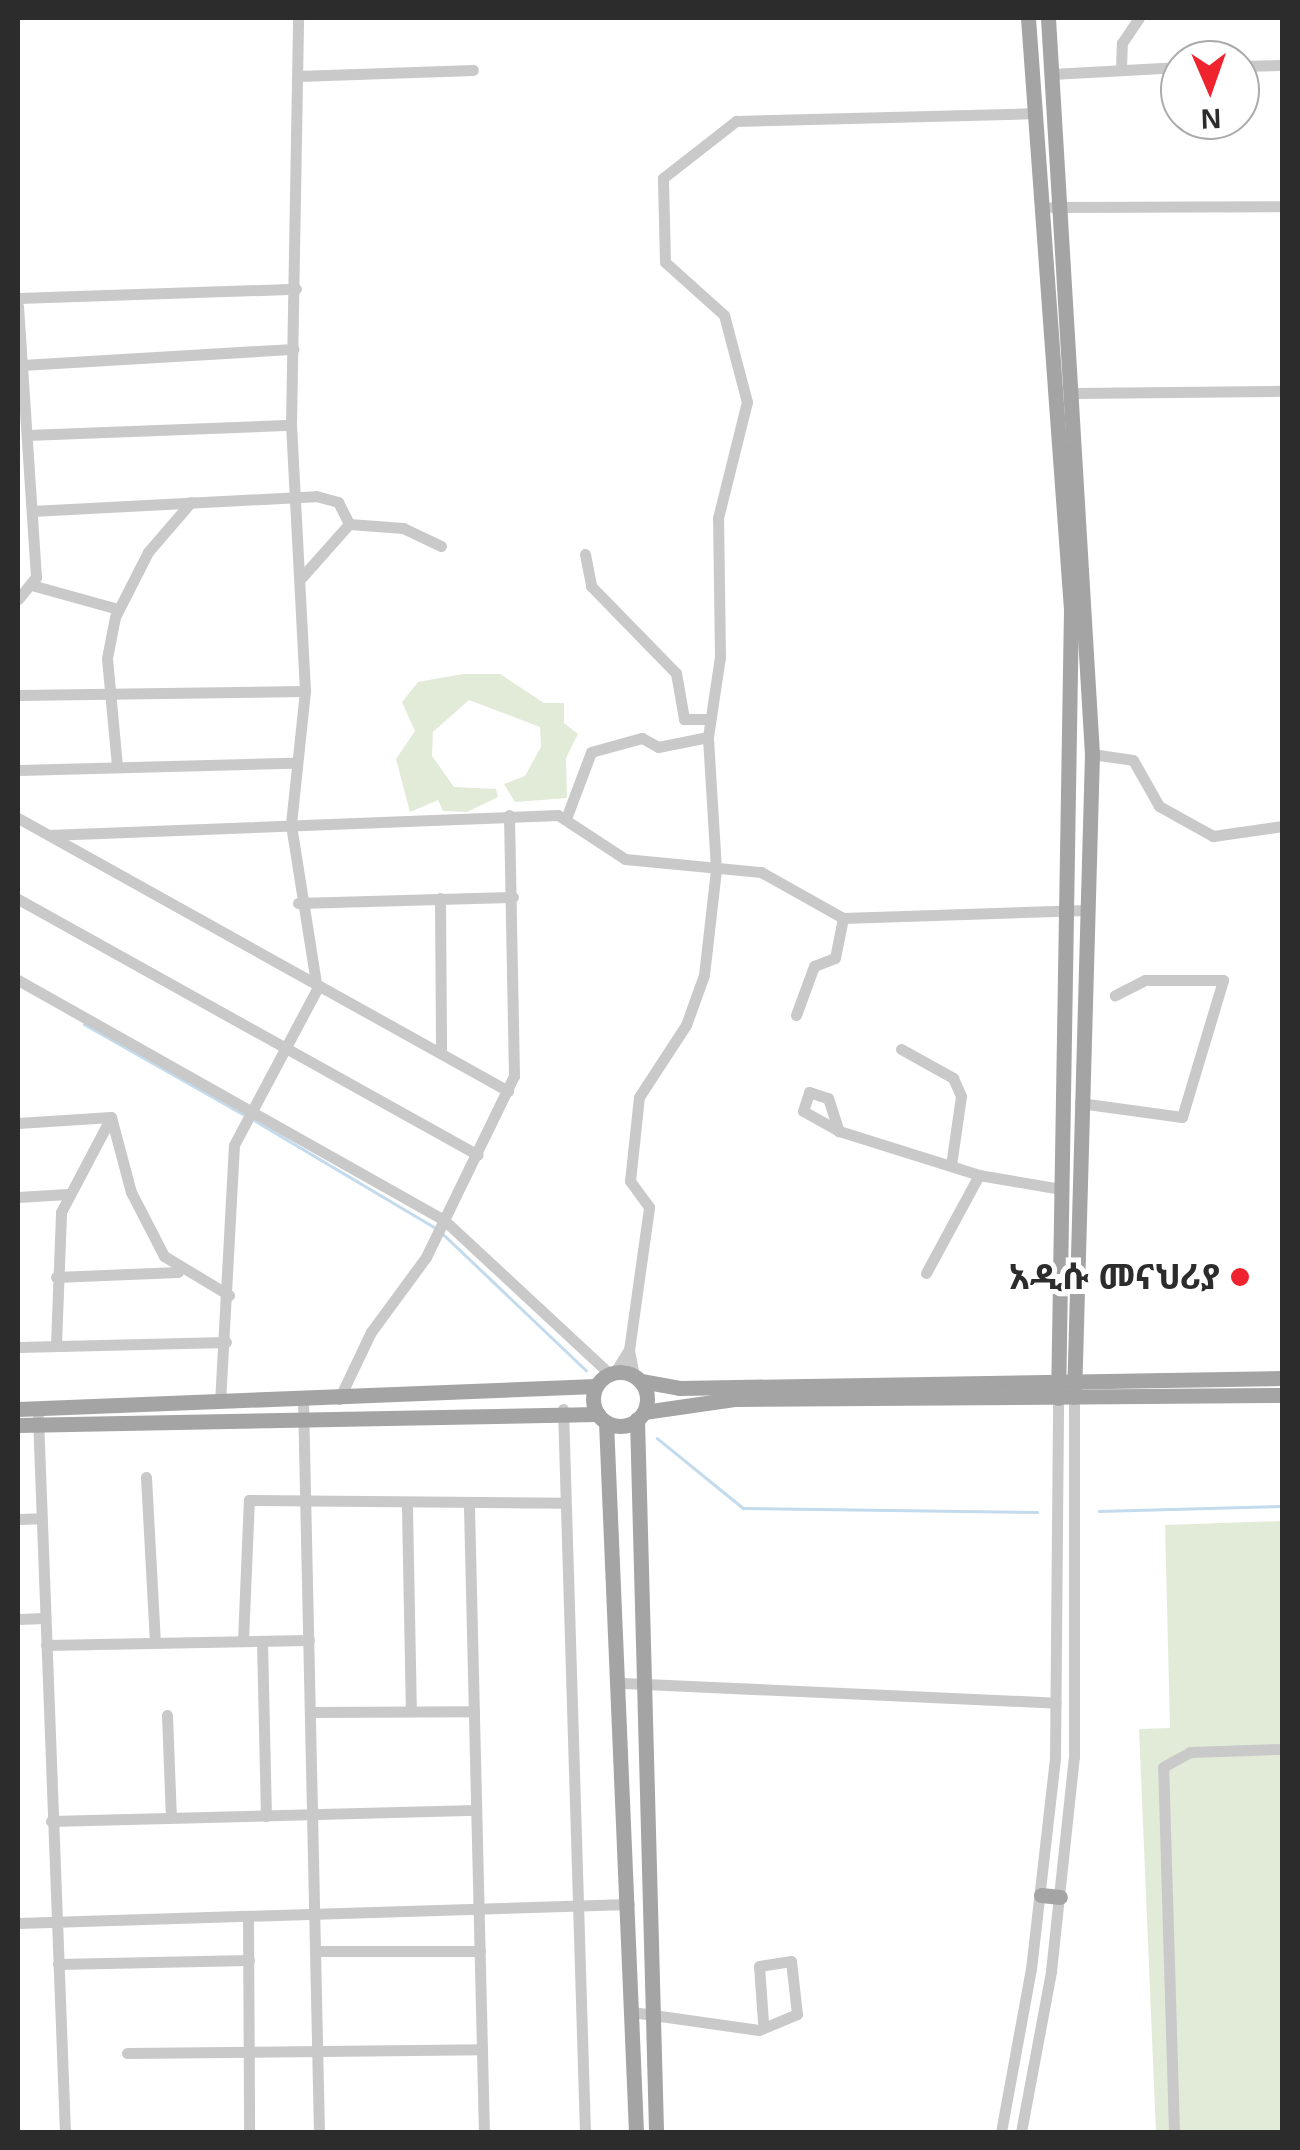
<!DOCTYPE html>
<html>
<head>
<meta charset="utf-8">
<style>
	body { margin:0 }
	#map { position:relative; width:1300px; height:2150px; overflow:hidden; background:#fff; font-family:Arial,"Noto Sans Ethiopic",sans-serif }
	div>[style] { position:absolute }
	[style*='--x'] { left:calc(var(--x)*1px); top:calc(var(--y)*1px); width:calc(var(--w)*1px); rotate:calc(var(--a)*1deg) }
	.green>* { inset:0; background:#e2ebd8 }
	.stream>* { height:2.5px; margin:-1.25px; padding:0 1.25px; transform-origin:1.25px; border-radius:1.25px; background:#c3dbec }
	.minor>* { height:11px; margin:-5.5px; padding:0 5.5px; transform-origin:5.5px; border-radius:5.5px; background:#c9c9c9 }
	.major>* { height:15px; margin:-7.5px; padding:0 7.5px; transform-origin:7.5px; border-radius:7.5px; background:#a4a4a4 }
	.major>.ring { margin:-7.5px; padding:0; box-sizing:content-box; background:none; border:15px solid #a4a4a4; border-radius:50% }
	.dots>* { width:28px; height:28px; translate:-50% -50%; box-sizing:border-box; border:5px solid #fff; border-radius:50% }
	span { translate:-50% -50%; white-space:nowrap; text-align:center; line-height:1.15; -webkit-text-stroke:10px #fff; paint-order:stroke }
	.poi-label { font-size:35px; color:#2c2c2c; font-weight:700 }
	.right { translate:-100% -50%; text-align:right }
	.frame { position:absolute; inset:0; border:20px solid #2c2c2c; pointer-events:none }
	.north { position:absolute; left:1160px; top:40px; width:100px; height:100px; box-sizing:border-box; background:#fff; border:2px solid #ababab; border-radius:50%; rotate:178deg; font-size:28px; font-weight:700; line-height:40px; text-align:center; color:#2c2c2c }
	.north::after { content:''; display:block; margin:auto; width:35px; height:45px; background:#ee232e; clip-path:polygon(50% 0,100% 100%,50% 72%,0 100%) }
</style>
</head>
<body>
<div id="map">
	<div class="green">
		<div style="clip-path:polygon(463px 674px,500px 674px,544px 703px,564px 703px,564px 723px,578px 734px,566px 758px,567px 798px,515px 802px,504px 784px,525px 776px,541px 747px,540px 727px,469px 700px,433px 732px,432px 756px,454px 787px,496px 789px,498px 797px,467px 812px,443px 811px,438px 800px,410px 812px,396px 759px,415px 731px,402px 702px,418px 682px)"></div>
		<div style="clip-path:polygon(1282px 1521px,1282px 2132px,1156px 2132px,1139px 1729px,1170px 1728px,1165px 1525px)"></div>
	</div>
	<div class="stream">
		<div style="--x:84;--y:1024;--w:183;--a:29.5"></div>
		<div style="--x:254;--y:1120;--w:212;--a:30.7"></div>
		<div style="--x:442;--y:1233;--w:199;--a:43.6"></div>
		<div style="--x:657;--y:1438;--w:111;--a:39.1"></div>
		<div style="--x:743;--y:1508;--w:294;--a:0.8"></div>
		<div style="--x:1099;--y:1511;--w:183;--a:-1.6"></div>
	</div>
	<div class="minor">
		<div style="--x:1240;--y:66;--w:42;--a:-1.4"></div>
		<div style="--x:1121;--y:68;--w:25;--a:-88"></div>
		<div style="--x:1122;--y:43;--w:30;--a:-56"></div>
		<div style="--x:1052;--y:74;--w:128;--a:-3.1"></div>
		<div style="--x:298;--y:76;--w:175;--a:-2"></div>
		<div style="--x:1052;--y:207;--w:230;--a:-0.2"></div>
		<div style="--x:18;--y:298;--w:278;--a:-1.9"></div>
		<div style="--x:18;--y:306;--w:272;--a:86.2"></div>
		<div style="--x:36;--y:577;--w:28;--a:129"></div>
		<div style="--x:22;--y:365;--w:272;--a:-3.4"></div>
		<div style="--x:1076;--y:393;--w:206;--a:-0.6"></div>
		<div style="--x:27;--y:435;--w:264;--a:-2.2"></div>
		<div style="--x:32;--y:511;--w:284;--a:-3"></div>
		<div style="--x:316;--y:496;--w:23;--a:15"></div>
		<div style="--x:338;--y:502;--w:25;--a:63"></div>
		<div style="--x:585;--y:554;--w:33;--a:79"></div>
		<div style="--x:591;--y:586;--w:122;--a:45.7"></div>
		<div style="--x:676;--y:673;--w:47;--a:80.1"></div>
		<div style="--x:684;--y:719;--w:24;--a:0"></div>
		<div style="--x:302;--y:577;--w:71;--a:-48.4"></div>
		<div style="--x:349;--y:524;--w:54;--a:4.2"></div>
		<div style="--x:403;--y:528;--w:42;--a:25.3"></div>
		<div style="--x:35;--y:586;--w:86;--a:15.5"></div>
		<div style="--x:18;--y:695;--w:287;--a:-0.8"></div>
		<div style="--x:1092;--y:754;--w:41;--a:8.3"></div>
		<div style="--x:1133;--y:760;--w:53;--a:60.5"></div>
		<div style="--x:1159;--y:806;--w:62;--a:29.1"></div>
		<div style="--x:1213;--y:836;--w:70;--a:-8.2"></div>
		<div style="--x:117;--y:766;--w:108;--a:-95.3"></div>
		<div style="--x:107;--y:658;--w:42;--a:-79"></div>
		<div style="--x:115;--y:617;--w:73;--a:-63.1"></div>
		<div style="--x:148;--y:552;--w:66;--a:-49.3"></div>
		<div style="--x:18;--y:770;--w:274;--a:-1.5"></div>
		<div style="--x:567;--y:816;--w:68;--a:-69.4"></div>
		<div style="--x:591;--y:752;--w:53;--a:-15.4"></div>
		<div style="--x:642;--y:738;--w:18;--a:29"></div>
		<div style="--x:658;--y:747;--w:51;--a:-11.3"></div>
		<div style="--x:18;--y:818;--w:561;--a:29.12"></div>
		<div style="--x:49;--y:835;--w:509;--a:-2.25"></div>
		<div style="--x:558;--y:815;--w:80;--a:33.3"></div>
		<div style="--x:625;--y:859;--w:137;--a:5.5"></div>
		<div style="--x:761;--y:872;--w:94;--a:29.3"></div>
		<div style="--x:843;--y:918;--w:243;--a:-1.9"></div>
		<div style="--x:440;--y:898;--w:155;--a:89.6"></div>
		<div style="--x:18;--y:899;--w:526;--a:29.1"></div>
		<div style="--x:298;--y:903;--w:215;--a:-1.6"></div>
		<div style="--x:18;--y:980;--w:489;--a:29.4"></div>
		<div style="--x:444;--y:1220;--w:226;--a:42.9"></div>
		<div style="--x:796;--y:1015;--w:52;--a:-69.8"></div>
		<div style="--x:814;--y:966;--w:22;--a:-21"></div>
		<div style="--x:835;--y:958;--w:41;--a:-78.7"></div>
		<div style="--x:901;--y:1049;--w:60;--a:29.1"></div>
		<div style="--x:953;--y:1078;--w:20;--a:66"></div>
		<div style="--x:961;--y:1096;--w:70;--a:98.2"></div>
		<div style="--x:809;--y:1092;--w:20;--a:18"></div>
		<div style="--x:828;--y:1098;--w:35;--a:72"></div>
		<div style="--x:839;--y:1131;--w:41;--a:-150.9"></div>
		<div style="--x:803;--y:1111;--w:20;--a:-72"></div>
		<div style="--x:1080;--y:1103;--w:103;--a:7.8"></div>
		<div style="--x:1182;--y:1117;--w:143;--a:-73.3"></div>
		<div style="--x:1223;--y:980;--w:78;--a:180"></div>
		<div style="--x:1145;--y:980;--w:34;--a:153"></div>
		<div style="--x:18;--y:1123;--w:93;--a:-3.7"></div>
		<div style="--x:111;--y:1117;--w:78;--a:75.1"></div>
		<div style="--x:131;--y:1192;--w:72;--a:62.7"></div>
		<div style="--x:164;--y:1256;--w:76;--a:31"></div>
		<div style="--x:839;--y:1131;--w:147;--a:17.4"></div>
		<div style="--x:979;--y:1175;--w:83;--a:9.7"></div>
		<div style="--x:18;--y:1197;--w:49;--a:-3.5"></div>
		<div style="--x:926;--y:1273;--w:111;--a:-61.6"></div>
		<div style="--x:56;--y:1277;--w:122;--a:-2.3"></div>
		<div style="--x:56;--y:1344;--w:132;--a:-87.8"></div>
		<div style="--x:61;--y:1212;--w:107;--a:-62.2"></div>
		<div style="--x:18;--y:1347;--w:208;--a:-1.4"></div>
		<div style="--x:629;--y:1350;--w:144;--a:-82"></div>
		<div style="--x:649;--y:1207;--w:32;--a:-126"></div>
		<div style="--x:630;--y:1181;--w:84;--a:-83.9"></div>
		<div style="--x:639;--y:1097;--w:86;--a:-56.9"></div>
		<div style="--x:686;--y:1025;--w:53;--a:-70.2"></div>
		<div style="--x:704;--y:975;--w:107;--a:-83.5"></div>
		<div style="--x:716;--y:869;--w:132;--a:-93.5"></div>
		<div style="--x:708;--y:737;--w:81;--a:-81.5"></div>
		<div style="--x:720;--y:657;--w:139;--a:-90.8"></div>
		<div style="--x:718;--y:518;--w:120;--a:-76"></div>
		<div style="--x:747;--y:402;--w:90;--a:-104.8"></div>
		<div style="--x:724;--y:315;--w:79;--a:-138.1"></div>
		<div style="--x:665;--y:262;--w:84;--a:-91.4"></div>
		<div style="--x:663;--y:178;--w:93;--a:-38"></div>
		<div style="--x:736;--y:121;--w:301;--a:-1.5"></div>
		<div style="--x:615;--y:1372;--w:26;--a:-58"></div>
		<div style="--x:629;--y:1350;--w:26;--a:79"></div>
		<div style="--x:339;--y:1399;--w:74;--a:-64.5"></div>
		<div style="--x:371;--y:1332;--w:93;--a:-53.7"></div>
		<div style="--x:426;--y:1257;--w:201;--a:-64.1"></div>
		<div style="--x:514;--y:1076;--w:261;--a:-91.1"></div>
		<div style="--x:303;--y:1400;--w:732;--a:88.75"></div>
		<div style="--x:220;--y:1403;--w:258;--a:-86.9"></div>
		<div style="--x:234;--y:1145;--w:177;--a:-62"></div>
		<div style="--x:317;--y:989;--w:167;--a:-99"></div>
		<div style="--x:291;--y:824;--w:134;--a:-84"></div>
		<div style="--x:305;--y:691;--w:266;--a:-93"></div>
		<div style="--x:291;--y:425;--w:407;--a:-89"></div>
		<div style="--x:563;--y:1409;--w:723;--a:88.26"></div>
		<div style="--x:38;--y:1417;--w:716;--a:87.84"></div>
		<div style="--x:146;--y:1477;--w:166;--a:86.9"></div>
		<div style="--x:469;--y:1507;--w:625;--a:88.63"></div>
		<div style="--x:407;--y:1508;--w:203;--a:88.9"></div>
		<div style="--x:18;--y:1519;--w:23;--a:-2"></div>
		<div style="--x:18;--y:1619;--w:27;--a:-2"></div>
		<div style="--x:243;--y:1641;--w:141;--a:-87.6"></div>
		<div style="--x:249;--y:1500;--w:316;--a:0.5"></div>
		<div style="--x:262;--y:1641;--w:175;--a:88.7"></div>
		<div style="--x:46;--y:1645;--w:263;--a:-1.1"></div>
		<div style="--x:623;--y:1683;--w:433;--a:2.6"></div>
		<div style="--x:310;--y:1712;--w:164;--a:-0.3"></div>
		<div style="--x:167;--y:1715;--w:103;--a:87.8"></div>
		<div style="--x:51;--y:1821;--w:425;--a:-1.5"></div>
		<div style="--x:248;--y:1916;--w:216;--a:89.7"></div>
		<div style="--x:18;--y:1923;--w:611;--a:-1.78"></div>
		<div style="--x:315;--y:1951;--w:165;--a:0"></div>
		<div style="--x:58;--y:1964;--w:191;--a:-1.2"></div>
		<div style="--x:632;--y:2012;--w:128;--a:8.1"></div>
		<div style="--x:759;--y:2030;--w:41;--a:-22.8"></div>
		<div style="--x:797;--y:2014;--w:53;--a:-96.5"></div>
		<div style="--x:791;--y:1961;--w:32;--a:171"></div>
		<div style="--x:759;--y:1966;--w:56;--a:85.9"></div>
		<div style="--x:127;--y:2053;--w:355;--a:-0.6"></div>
		<div style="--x:1001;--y:2132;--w:166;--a:-79.6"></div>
		<div style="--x:1031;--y:1969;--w:212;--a:-83.5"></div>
		<div style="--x:1055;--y:1758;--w:360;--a:-89.5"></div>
		<div style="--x:1021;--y:2132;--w:164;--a:-79.4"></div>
		<div style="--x:1051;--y:1971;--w:215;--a:-83.9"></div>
		<div style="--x:1074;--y:1757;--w:360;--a:-90"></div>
		<div style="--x:1174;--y:2132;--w:365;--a:-91.7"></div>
		<div style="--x:1163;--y:1767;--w:31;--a:-29"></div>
		<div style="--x:1190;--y:1752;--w:92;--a:-1.9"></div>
	</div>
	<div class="major">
		<div style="--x:1028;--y:18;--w:593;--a:85.84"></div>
		<div style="--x:1071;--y:609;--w:789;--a:90.94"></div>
		<div style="--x:1048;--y:18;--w:737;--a:86.58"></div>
		<div style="--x:1092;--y:754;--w:643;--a:91.6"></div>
		<div class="ring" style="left:593px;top:1372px;width:39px;height:39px"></div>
		<div style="--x:641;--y:1381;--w:39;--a:10"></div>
		<div style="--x:679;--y:1388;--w:603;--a:-0.95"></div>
		<div style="--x:18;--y:1409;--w:578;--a:-2.28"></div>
		<div style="--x:644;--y:1412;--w:91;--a:-8.2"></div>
		<div style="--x:734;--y:1399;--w:548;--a:-0.42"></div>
		<div style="--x:637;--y:1419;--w:713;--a:88.47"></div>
		<div style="--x:606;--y:1422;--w:711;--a:87.58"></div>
		<div style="--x:18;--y:1425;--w:580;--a:-1.09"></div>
		<div style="--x:1041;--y:1895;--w:19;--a:6"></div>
	</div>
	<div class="dots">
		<div style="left:1240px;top:1277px;background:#ee232e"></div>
	</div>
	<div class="poi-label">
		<span class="right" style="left:1220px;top:1277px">አዲሱ መናህሪያ</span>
	</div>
	<div class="frame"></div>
	<div class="north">N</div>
</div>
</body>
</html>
